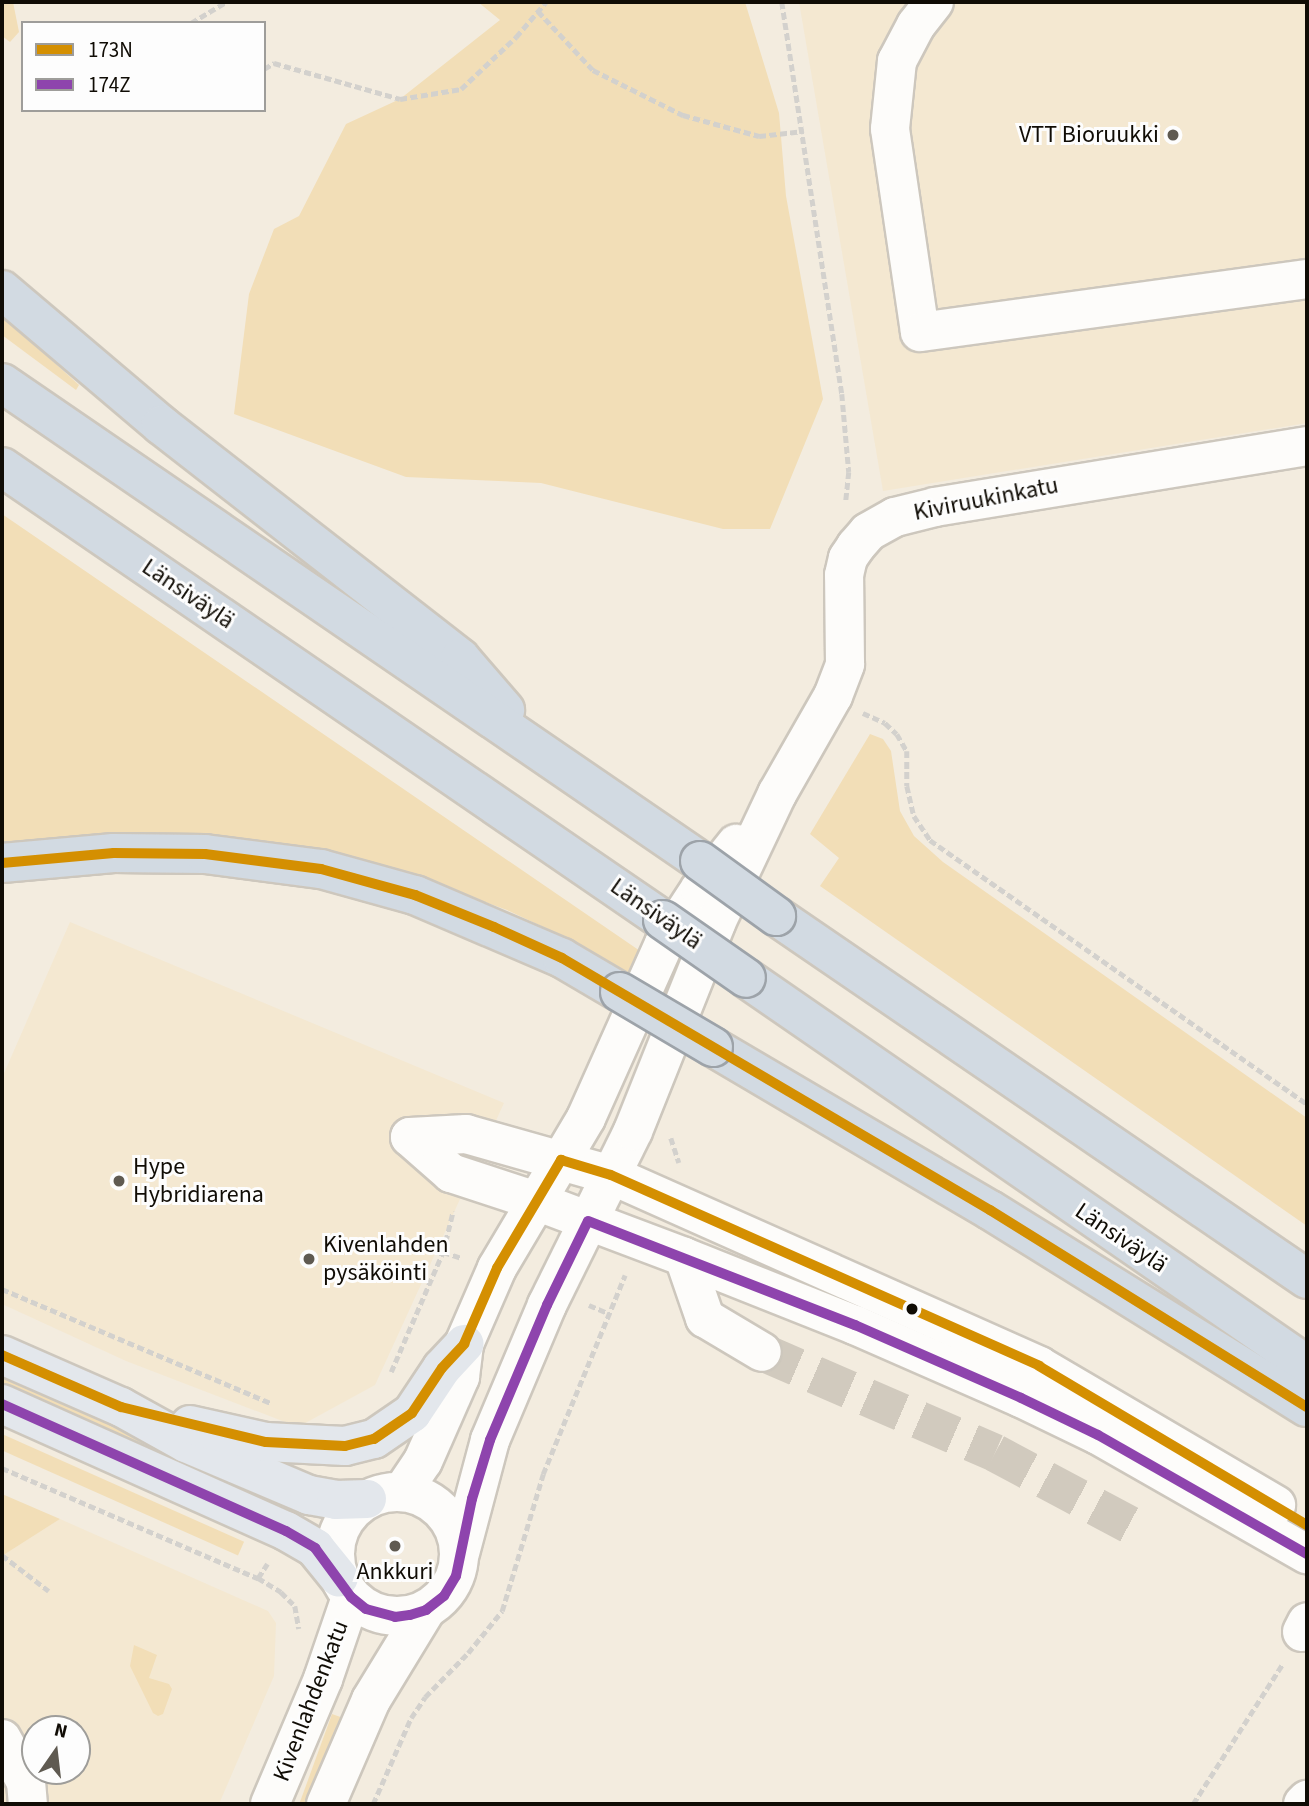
<!DOCTYPE html>
<html>
<head>
<meta charset="utf-8">
<style>
	body { margin:0 }
	#map { position:relative; width:1309px; height:1806px; overflow:hidden; background:#f3ecdf; font-family:"Source Sans 3",sans-serif }
	div>[style] { position:absolute }
	[style*='--x'] { left:calc(var(--x)*1px); top:calc(var(--y)*1px); width:calc(var(--w)*1px); rotate:calc(var(--a)*1deg) }
	.built>* { inset:0; background:#f4e8d1 }
	.green>* { inset:0; background:#f2deb7; transform-origin:0 0 }
	.minor-tunnel>* { height:38px; margin-top:-19px; transform-origin:0; background:repeating-linear-gradient(90deg,#d1cabe 0 38px,transparent 0 57px) }
	.path>* { height:4.5px; margin-top:-2.25px; transform-origin:0; background:repeating-linear-gradient(90deg,#d3d1cd 0 7px,transparent 0 10.5px) }
	.roads { filter:drop-shadow(2px 0 #cdc7bd) drop-shadow(-2px 0 #cdc7bd) drop-shadow(0 2px #cdc7bd) drop-shadow(0 -2px #cdc7bd) }
	.minor>* { height:38px; margin:-19px; padding:0 19px; transform-origin:19px; border-radius:19px; background:#fdfcfa }
	.minor>.ring { margin:-19px; padding:0; box-sizing:content-box; background:none; border:38px solid #fdfcfa; border-radius:50% }
	.major>* { height:38px; margin:-19px; padding:0 19px; transform-origin:19px; border-radius:19px; background:#e3e7ec }
	.highway>* { height:38px; margin:-19px; padding:0 19px; transform-origin:19px; border-radius:19px; background:#d2dae2 }
	.bridges { filter:drop-shadow(2px 0 #9da3a9) drop-shadow(-2px 0 #9da3a9) drop-shadow(0 2px #9da3a9) drop-shadow(0 -2px #9da3a9) }
	.highway-bridge>* { height:38px; margin:-19px; padding:0 19px; transform-origin:19px; border-radius:19px; background:#d2dae2 }
	.bus-1>* { height:10px; margin:-5px; padding:0 5px; transform-origin:5px; border-radius:5px; background:#d48f01 }
	.bus-2>* { height:10px; margin:-5px; padding:0 5px; transform-origin:5px; border-radius:5px; background:#8e44ad }
	.dots>* { width:19px; height:19px; translate:-50% -50%; box-sizing:border-box; border:4px solid #fdfdfd; border-radius:50% }
	span { translate:-50% -50%; white-space:nowrap; text-align:center; line-height:1.15; -webkit-text-stroke:6px #fdfdfd; paint-order:stroke }
	.poi-label { font-size:24px; color:#100c05 }
	.right { translate:-100% -50%; text-align:right }
	.left { translate:0 -50%; text-align:left }
	.street-label { font-size:24px; color:#100c05 }
	.frame { position:absolute; inset:0; border:4px solid #100c05; pointer-events:none }
	.legend { position:absolute; left:21px; top:21px; width:245px; height:91px; box-sizing:border-box; background:#fdfdfd; border:2px solid #9e9d9a; margin:0; padding:9px 12px; list-style:none; font-size:21px; color:#100c05 }
	.legend li { display:flex; align-items:center; gap:14px; height:35px }
	.legend b { width:35px; border:2px solid #9e9d9a }
	.north { position:absolute; left:21px; top:1715px; width:70px; height:70px; box-sizing:border-box; background:#fdfdfd; border:2px solid #9e9d9a; border-radius:50%; rotate:14deg; font-size:19px; font-weight:700; line-height:28px; text-align:center; color:#100c05 }
	.north::after { content:''; display:block; margin:auto; width:24px; height:32px; background:#5f5a51; clip-path:polygon(50% 0,100% 100%,50% 72%,0 100%) }
</style>
</head>
<body>
<div id="map">
	<div class="built">
		<div style="clip-path:polygon(799px 2px,1307px 2px,1307px 423px,883px 491px)"></div>
		<div style="clip-path:polygon(70px 922px,504px 1103px,375px 1385px,298px 1427px,126px 1361px,2px 1304px,2px 1078px)"></div>
		<div style="clip-path:polygon(evenodd,60px 1519px,268px 1611px,276px 1623px,274px 1676px,219px 1804px,2px 1804px,2px 1556px,60px 1519px,35px 1729px,77px 1729px,77px 1771px,35px 1771px,35px 1729px)"></div>
	</div>
	<div class="green">
		<div style="clip-path:polygon(2px 2px,13px 2px,19px 32px,10px 42px,2px 36px)"></div>
		<div style="clip-path:polygon(478px 2px,745px 2px,779px 113px,786px 196px,823px 399px,770px 529px,723px 529px,541px 483px,406px 477px,234px 414px,249px 294px,274px 229px,299px 216px,346px 124px,400px 99px,500px 20px)"></div>
		<div style="clip-path:polygon(2px 315px,79px 385px,76px 390px,2px 335px)"></div>
		<div style="clip-path:polygon(2px 514px,643px 953px,630px 975px,571px 940px,507px 910px,441px 886px,2px 845px)"></div>
		<div style="clip-path:polygon(870px 734px,883px 739px,891px 751px,900px 811px,914px 836px,943px 862px,1307px 1118px,1307px 1226px,820px 886px,839px 858px,810px 834px)"></div>
		<div style="left:2px;top:1376px;width:287px;height:14px;rotate:24deg"></div>
		<div style="left:2px;top:1434px;width:265px;height:15px;rotate:24deg"></div>
		<div style="clip-path:polygon(2px 1494px,9px 1497px,60px 1519px,2px 1556px)"></div>
		<div style="clip-path:polygon(134px 1645px,157px 1655px,149px 1678px,169px 1684px,172px 1689px,163px 1714px,158px 1716px,153px 1713px,130px 1666px)"></div>
		<div style="left:332px;top:1714px;width:12px;height:98px;rotate:20deg"></div>
	</div>
	<div class="minor-tunnel">
		<div style="--x:762;--y:1352;--w:254;--a:23.4"></div>
		<div style="--x:995;--y:1453;--w:170;--a:28.1"></div>
	</div>
	<div class="path">
		<div style="--x:782;--y:2;--w:397;--a:81.3"></div>
		<div style="--x:842;--y:394;--w:78;--a:84.9"></div>
		<div style="--x:849;--y:472;--w:31;--a:96"></div>
		<div style="--x:538;--y:11;--w:81;--a:47"></div>
		<div style="--x:593;--y:70;--w:101;--a:26.6"></div>
		<div style="--x:683;--y:115;--w:79;--a:15.4"></div>
		<div style="--x:759;--y:136;--w:45;--a:-6.3"></div>
		<div style="--x:191;--y:23;--w:41;--a:-31"></div>
		<div style="--x:264;--y:69;--w:12;--a:-31"></div>
		<div style="--x:274;--y:63;--w:131;--a:15.9"></div>
		<div style="--x:400;--y:99;--w:62;--a:-9.3"></div>
		<div style="--x:461;--y:89;--w:76;--a:-43.4"></div>
		<div style="--x:516;--y:37;--w:46;--a:-49.4"></div>
		<div style="--x:863;--y:713;--w:24;--a:24"></div>
		<div style="--x:885;--y:723;--w:16;--a:43"></div>
		<div style="--x:897;--y:734;--w:20;--a:60"></div>
		<div style="--x:907;--y:751;--w:35;--a:90"></div>
		<div style="--x:907;--y:786;--w:31;--a:77"></div>
		<div style="--x:914;--y:816;--w:29;--a:56"></div>
		<div style="--x:930;--y:840;--w:460;--a:35"></div>
		<div style="--x:671;--y:1138;--w:26;--a:72"></div>
		<div style="--x:443;--y:1252;--w:20;--a:18"></div>
		<div style="--x:2;--y:1289;--w:292;--a:23"></div>
		<div style="--x:589;--y:1305;--w:21;--a:23"></div>
		<div style="--x:391;--y:1372;--w:131;--a:-66.6"></div>
		<div style="--x:443;--y:1252;--w:42;--a:-76.3"></div>
		<div style="--x:2;--y:1468;--w:279;--a:23.3"></div>
		<div style="--x:258;--y:1578;--w:27;--a:31"></div>
		<div style="--x:281;--y:1592;--w:20;--a:45"></div>
		<div style="--x:295;--y:1606;--w:23;--a:80"></div>
		<div style="--x:2;--y:1555;--w:59;--a:37.5"></div>
		<div style="--x:258;--y:1578;--w:17;--a:-57"></div>
		<div style="--x:373;--y:1804;--w:94;--a:-66.2"></div>
		<div style="--x:411;--y:1718;--w:25;--a:-56"></div>
		<div style="--x:425;--y:1697;--w:62;--a:-45.7"></div>
		<div style="--x:468;--y:1653;--w:54;--a:-51"></div>
		<div style="--x:502;--y:1611;--w:143;--a:-73.3"></div>
		<div style="--x:543;--y:1474;--w:215;--a:-67.6"></div>
		<div style="--x:1193;--y:1804;--w:167;--a:-57.4"></div>
	</div>
	<div class="roads">
		<div class="minor">
			<div style="--x:934;--y:2;--w:29;--a:128"></div>
			<div style="--x:916;--y:25;--w:41;--a:117.8"></div>
			<div style="--x:897;--y:61;--w:68;--a:95.9"></div>
			<div style="--x:890;--y:129;--w:205;--a:81.6"></div>
			<div style="--x:920;--y:332;--w:391;--a:-7.8"></div>
			<div style="--x:410;--y:1137;--w:55;--a:41.3"></div>
			<div style="--x:451;--y:1173;--w:89;--a:18.2"></div>
			<div style="--x:536;--y:1201;--w:158;--a:20.7"></div>
			<div style="--x:684;--y:1257;--w:184;--a:21.7"></div>
			<div style="--x:855;--y:1325;--w:181;--a:23.7"></div>
			<div style="--x:1021;--y:1398;--w:85;--a:25.7"></div>
			<div style="--x:1098;--y:1435;--w:241;--a:29.7"></div>
			<div style="--x:410;--y:1137;--w:56;--a:-3.1"></div>
			<div style="--x:466;--y:1134;--w:151;--a:15.8"></div>
			<div style="--x:611;--y:1175;--w:469;--a:24"></div>
			<div style="--x:1039;--y:1366;--w:275;--a:30.4"></div>
			<div style="--x:684;--y:1257;--w:65;--a:71"></div>
			<div style="--x:705;--y:1318;--w:66;--a:30.8"></div>
			<div class="ring" style="left:335px;top:1492px;width:86px;height:86px"></div>
			<div style="--x:402;--y:1492;--w:37;--a:-56"></div>
			<div style="--x:423;--y:1461;--w:92;--a:-66.2"></div>
			<div style="--x:460;--y:1377;--w:33;--a:-83"></div>
			<div style="--x:464;--y:1344;--w:83;--a:-66.5"></div>
			<div style="--x:497;--y:1268;--w:174;--a:-59.3"></div>
			<div style="--x:586;--y:1118;--w:191;--a:-65.9"></div>
			<div style="--x:664;--y:944;--w:66;--a:-56.8"></div>
			<div style="--x:700;--y:889;--w:58;--a:-51.3"></div>
			<div style="--x:460;--y:1553;--w:117;--a:-75.1"></div>
			<div style="--x:490;--y:1440;--w:147;--a:-67.1"></div>
			<div style="--x:547;--y:1305;--w:194;--a:-63.7"></div>
			<div style="--x:633;--y:1131;--w:224;--a:-68.2"></div>
			<div style="--x:716;--y:923;--w:143;--a:-64.7"></div>
			<div style="--x:777;--y:794;--w:113;--a:-60.3"></div>
			<div style="--x:833;--y:696;--w:34;--a:-69"></div>
			<div style="--x:845;--y:664;--w:89;--a:-90.6"></div>
			<div style="--x:844;--y:575;--w:17;--a:-77"></div>
			<div style="--x:848;--y:558;--w:14;--a:-56"></div>
			<div style="--x:856;--y:546;--w:18;--a:-49"></div>
			<div style="--x:868;--y:532;--w:31;--a:-29"></div>
			<div style="--x:895;--y:517;--w:41;--a:-14"></div>
			<div style="--x:935;--y:507;--w:377;--a:-9.3"></div>
			<div style="--x:1302;--y:1632;--w:11;--a:-63"></div>
			<div style="--x:2;--y:1739;--w:49;--a:60.8"></div>
			<div style="--x:26;--y:1782;--w:22;--a:85"></div>
			<div style="--x:270;--y:1804;--w:136;--a:-67"></div>
			<div style="--x:323;--y:1679;--w:87;--a:-71.1"></div>
			<div style="--x:326;--y:1804;--w:113;--a:-66.6"></div>
			<div style="--x:371;--y:1700;--w:105;--a:-58.6"></div>
			<div style="--x:1303;--y:1804;--w:6;--a:-45"></div>
		</div>
		<div class="major">
			<div style="--x:2;--y:1355;--w:130;--a:23.6"></div>
			<div style="--x:121;--y:1407;--w:74;--a:29"></div>
			<div style="--x:186;--y:1443;--w:134;--a:22.9"></div>
			<div style="--x:309;--y:1495;--w:27;--a:10"></div>
			<div style="--x:336;--y:1500;--w:31;--a:-2"></div>
			<div style="--x:2;--y:1404;--w:311;--a:24.1"></div>
			<div style="--x:286;--y:1531;--w:34;--a:30"></div>
			<div style="--x:315;--y:1548;--w:38;--a:51"></div>
			<div style="--x:190;--y:1425;--w:78;--a:12.6"></div>
			<div style="--x:266;--y:1442;--w:79;--a:2.9"></div>
			<div style="--x:345;--y:1446;--w:30;--a:-14"></div>
			<div style="--x:374;--y:1439;--w:46;--a:-34.4"></div>
			<div style="--x:412;--y:1413;--w:54;--a:-56.3"></div>
			<div style="--x:442;--y:1368;--w:33;--a:-47"></div>
		</div>
		<div class="highway">
			<div style="--x:2;--y:290;--w:209;--a:40.3"></div>
			<div style="--x:161;--y:425;--w:379;--a:37.9"></div>
			<div style="--x:460;--y:658;--w:69;--a:49.1"></div>
			<div style="--x:2;--y:383;--w:846;--a:34.4"></div>
			<div style="--x:2;--y:467;--w:801;--a:34.42"></div>
			<div style="--x:2;--y:863;--w:112;--a:-5.1"></div>
			<div style="--x:114;--y:853;--w:91;--a:0.6"></div>
			<div style="--x:205;--y:854;--w:117;--a:7.4"></div>
			<div style="--x:321;--y:869;--w:98;--a:15.5"></div>
			<div style="--x:415;--y:895;--w:160;--a:23.2"></div>
			<div style="--x:562;--y:958;--w:67;--a:30.4"></div>
			<div style="--x:776;--y:916;--w:643;--a:34.36"></div>
			<div style="--x:746;--y:978;--w:682;--a:34.6"></div>
			<div style="--x:713;--y:1047;--w:321;--a:30.5"></div>
			<div style="--x:990;--y:1210;--w:373;--a:31.9"></div>
		</div>
	</div>
	<div class="bridges">
		<div class="highway-bridge">
			<div style="--x:700;--y:861;--w:94;--a:35.9"></div>
			<div style="--x:663;--y:920;--w:101;--a:34.9"></div>
			<div style="--x:620;--y:992;--w:108;--a:30.6"></div>
		</div>
	</div>
	<div class="bus-1">
		<div style="--x:2;--y:863;--w:112;--a:-5.1"></div>
		<div style="--x:114;--y:853;--w:91;--a:0.6"></div>
		<div style="--x:205;--y:854;--w:117;--a:7.4"></div>
		<div style="--x:321;--y:869;--w:98;--a:15.5"></div>
		<div style="--x:415;--y:895;--w:85;--a:22.1"></div>
		<div style="--x:494;--y:927;--w:75;--a:24.5"></div>
		<div style="--x:562;--y:958;--w:497;--a:30.5"></div>
		<div style="--x:990;--y:1210;--w:373;--a:31.9"></div>
		<div style="--x:2;--y:1355;--w:130;--a:23.6"></div>
		<div style="--x:121;--y:1407;--w:149;--a:13.6"></div>
		<div style="--x:266;--y:1442;--w:79;--a:2.9"></div>
		<div style="--x:345;--y:1446;--w:30;--a:-14"></div>
		<div style="--x:374;--y:1439;--w:46;--a:-34.4"></div>
		<div style="--x:412;--y:1413;--w:54;--a:-56.3"></div>
		<div style="--x:442;--y:1368;--w:33;--a:-47"></div>
		<div style="--x:464;--y:1344;--w:83;--a:-66.5"></div>
		<div style="--x:497;--y:1268;--w:126;--a:-59.3"></div>
		<div style="--x:561;--y:1160;--w:52;--a:16.7"></div>
		<div style="--x:611;--y:1175;--w:469;--a:24"></div>
		<div style="--x:1039;--y:1366;--w:312;--a:30.7"></div>
	</div>
	<div class="bus-2">
		<div style="--x:2;--y:1404;--w:311;--a:24.1"></div>
		<div style="--x:286;--y:1531;--w:34;--a:30"></div>
		<div style="--x:315;--y:1548;--w:61;--a:53.7"></div>
		<div style="--x:351;--y:1597;--w:19;--a:39"></div>
		<div style="--x:366;--y:1609;--w:30;--a:15"></div>
		<div style="--x:395;--y:1617;--w:15;--a:-8"></div>
		<div style="--x:410;--y:1615;--w:17;--a:-17"></div>
		<div style="--x:426;--y:1610;--w:23;--a:-38"></div>
		<div style="--x:444;--y:1596;--w:23;--a:-59"></div>
		<div style="--x:456;--y:1576;--w:79;--a:-78.3"></div>
		<div style="--x:472;--y:1499;--w:62;--a:-73"></div>
		<div style="--x:490;--y:1440;--w:147;--a:-67.1"></div>
		<div style="--x:547;--y:1305;--w:93;--a:-64"></div>
		<div style="--x:588;--y:1221;--w:287;--a:21.3"></div>
		<div style="--x:855;--y:1325;--w:181;--a:23.7"></div>
		<div style="--x:1021;--y:1398;--w:85;--a:25.7"></div>
		<div style="--x:1098;--y:1435;--w:241;--a:29.7"></div>
	</div>
	<div class="dots">
		<div style="left:1173px;top:135px;background:#5f5a51"></div>
		<div style="left:119px;top:1181px;background:#5f5a51"></div>
		<div style="left:309px;top:1259px;background:#5f5a51"></div>
		<div style="left:912px;top:1309px;background:#100c05"></div>
		<div style="left:395px;top:1546px;background:#5f5a51"></div>
	</div>
	<div class="poi-label">
		<span class="right" style="left:1159px;top:135px">VTT Bioruukki</span>
		<span class="left" style="left:133px;top:1181px">Hype<br>Hybridiarena</span>
		<span class="left" style="left:323px;top:1259px">Kivenlahden<br>pysäköinti</span>
		<span style="left:395px;top:1572px">Ankkuri</span>
	</div>
	<div class="street-label">
		<span style="left:986px;top:499px;rotate:-11deg">Kiviruukinkatu</span>
		<span style="left:188px;top:594px;rotate:34deg">Länsiväylä</span>
		<span style="left:656px;top:914px;rotate:35deg">Länsiväylä</span>
		<span style="left:1121px;top:1238px;rotate:34deg">Länsiväylä</span>
		<span style="left:311px;top:1701px;rotate:-69deg">Kivenlahdenkatu</span>
	</div>
	<div class="frame"></div>
	<ul class="legend">
	<li><b style="height:9px;background:#d48f01"></b>173N</li>
	<li><b style="height:9px;background:#8e44ad"></b>174Z</li>
	</ul>
	<div class="north">N</div>
</div>
</body>
</html>
